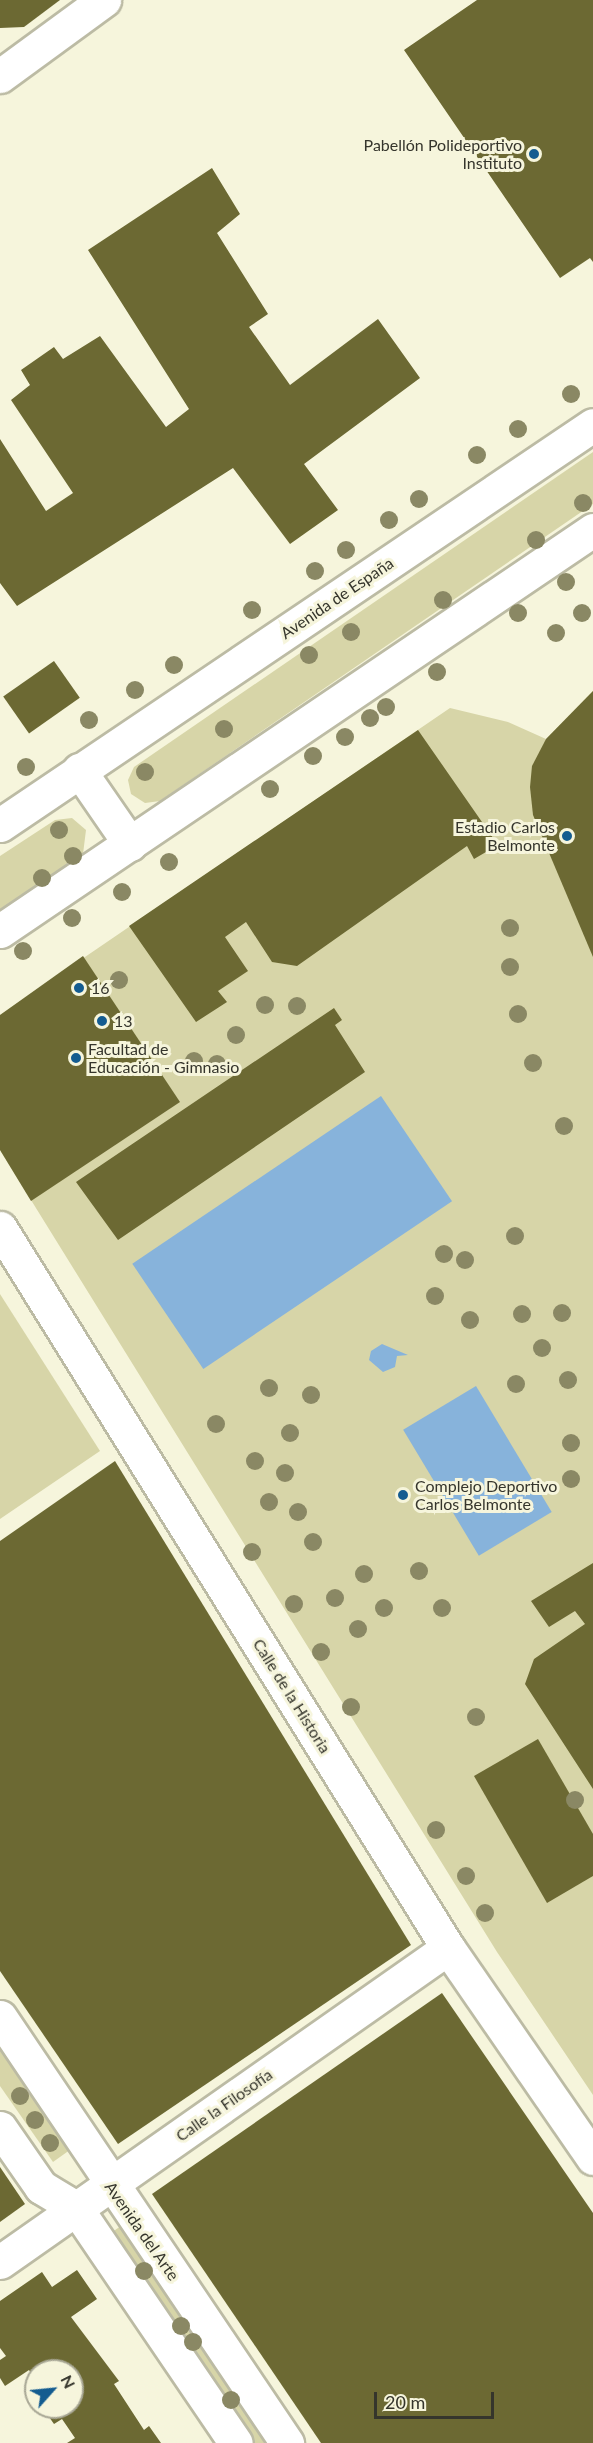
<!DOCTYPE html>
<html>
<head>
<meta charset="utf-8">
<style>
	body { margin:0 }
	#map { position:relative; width:593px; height:2443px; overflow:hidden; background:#f6f5dc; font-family:Lato,sans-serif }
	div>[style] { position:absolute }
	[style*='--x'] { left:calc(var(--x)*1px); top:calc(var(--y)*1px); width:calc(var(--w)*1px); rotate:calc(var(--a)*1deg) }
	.green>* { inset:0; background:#d7d5a8; transform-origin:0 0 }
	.water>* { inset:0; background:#87b3db; transform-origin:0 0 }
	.building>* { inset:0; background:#6c6933; transform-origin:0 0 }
	.roads { filter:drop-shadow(2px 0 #bcbba4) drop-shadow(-2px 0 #bcbba4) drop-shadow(0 2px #bcbba4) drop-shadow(0 -2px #bcbba4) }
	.minor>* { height:33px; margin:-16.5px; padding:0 16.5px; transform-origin:16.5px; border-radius:16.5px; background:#fff }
	.secondary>* { height:33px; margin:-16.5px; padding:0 16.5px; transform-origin:16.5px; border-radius:16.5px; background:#fff }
	.trees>* { width:18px; height:18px; margin:-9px; border-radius:50%; background:#8a8864 }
	.dots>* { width:16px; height:16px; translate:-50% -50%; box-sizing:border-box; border:3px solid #f6f5dc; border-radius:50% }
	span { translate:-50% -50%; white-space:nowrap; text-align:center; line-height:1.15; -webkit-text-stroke:6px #f6f5dc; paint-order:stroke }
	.poi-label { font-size:16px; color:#35352c }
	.right { translate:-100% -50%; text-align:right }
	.left { translate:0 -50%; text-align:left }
	.street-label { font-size:16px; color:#35352c }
	.north { position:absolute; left:24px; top:2359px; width:60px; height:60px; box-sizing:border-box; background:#f6f5dc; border:2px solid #a9a896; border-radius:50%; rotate:63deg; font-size:16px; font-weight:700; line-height:24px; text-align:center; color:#35352c }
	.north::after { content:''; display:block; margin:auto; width:21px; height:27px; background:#145c90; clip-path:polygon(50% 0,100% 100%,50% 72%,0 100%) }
	.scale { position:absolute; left:374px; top:2392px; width:120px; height:27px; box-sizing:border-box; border:3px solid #35352c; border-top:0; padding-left:8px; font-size:18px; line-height:21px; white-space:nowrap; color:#35352c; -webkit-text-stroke:4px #f6f5dc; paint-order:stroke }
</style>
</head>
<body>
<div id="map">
	<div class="green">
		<div style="clip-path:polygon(593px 452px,593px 504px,160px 801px,145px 803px,131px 794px,128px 780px,134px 767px)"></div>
		<div style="clip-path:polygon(593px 691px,593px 2095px,497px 1952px,0 1150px,0 1015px,450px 708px,508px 722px,546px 739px)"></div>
		<div style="clip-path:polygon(72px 818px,86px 830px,83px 854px,0 911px,0 856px,55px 820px)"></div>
		<div style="clip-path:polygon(0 1294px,100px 1451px,0 1519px)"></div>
		<div style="clip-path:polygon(0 2041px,74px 2147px,53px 2162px,0 2086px)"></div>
		<div style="left:121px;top:2226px;width:263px;height:12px;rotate:56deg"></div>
	</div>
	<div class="water">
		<div style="left:381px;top:1096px;width:127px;height:300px;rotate:56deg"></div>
		<div style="clip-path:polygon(382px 1344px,408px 1355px,397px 1356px,395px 1367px,383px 1372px,369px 1360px,371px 1351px)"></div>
		<div style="left:476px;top:1386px;width:147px;height:85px;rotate:59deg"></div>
	</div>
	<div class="building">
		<div style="clip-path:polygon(0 0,60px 0,24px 27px,0 28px)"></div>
		<div style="clip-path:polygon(477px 0,593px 0,593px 262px,590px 258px,560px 278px,404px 50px)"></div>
		<div style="clip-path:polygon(212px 168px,240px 214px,217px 233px,268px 314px,249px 327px,290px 385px,378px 319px,420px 378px,304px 464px,338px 510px,290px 544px,233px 468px,17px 606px,0 583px,0 439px,46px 511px,73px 493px,11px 400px,30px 385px,21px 370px,54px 347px,63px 359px,100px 336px,166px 427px,189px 409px,88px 250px)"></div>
		<div style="left:54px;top:661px;width:45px;height:62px;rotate:55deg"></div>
		<div style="clip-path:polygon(593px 691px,593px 957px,533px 815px,530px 787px,532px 766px,546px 739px)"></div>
		<div style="clip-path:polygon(418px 730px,498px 845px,474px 859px,467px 846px,297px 966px,272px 962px,246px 922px,225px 937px,248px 971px,218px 991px,227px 1002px,196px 1022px,129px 926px)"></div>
		<div style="clip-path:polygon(83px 956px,180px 1102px,31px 1201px,0 1150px,0 1015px)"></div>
		<div style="clip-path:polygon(334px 1008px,342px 1020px,335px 1025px,365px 1072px,118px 1240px,76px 1182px)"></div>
		<div style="clip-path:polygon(115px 1461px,411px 1945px,118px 2144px,0 1971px,0 1541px)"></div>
		<div style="clip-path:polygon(593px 1563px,593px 1789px,525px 1684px,534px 1659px,585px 1624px,575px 1611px,549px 1627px,531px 1601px)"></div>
		<div style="clip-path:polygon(538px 1739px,593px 1834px,593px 1876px,547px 1903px,474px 1776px)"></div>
		<div style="clip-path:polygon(442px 1993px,593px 2213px,593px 2443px,321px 2443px,152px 2194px)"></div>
		<div style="clip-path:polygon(0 2167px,25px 2204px,0 2222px)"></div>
		<div style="clip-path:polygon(77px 2270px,97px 2299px,71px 2317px,119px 2381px,114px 2384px,144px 2430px,149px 2426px,161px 2443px,67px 2443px,75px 2438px,62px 2419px,54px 2424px,42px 2407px,72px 2407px,72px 2371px,36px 2371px,36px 2380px,29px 2370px,5px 2386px,0 2378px,0 2360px,6px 2356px,0 2348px,0 2301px,42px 2272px,52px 2287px)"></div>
	</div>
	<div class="roads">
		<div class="minor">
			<div style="--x:0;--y:76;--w:129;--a:-36.2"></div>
			<div style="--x:79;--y:770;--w:90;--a:55.4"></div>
			<div style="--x:0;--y:1228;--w:848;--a:58.11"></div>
			<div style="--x:448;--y:1948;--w:255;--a:55.4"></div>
			<div style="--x:0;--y:2017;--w:514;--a:56.03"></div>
			<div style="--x:0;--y:2128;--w:72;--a:55.2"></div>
			<div style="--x:41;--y:2187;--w:41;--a:31"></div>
			<div style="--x:76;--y:2208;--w:284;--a:55.8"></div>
			<div style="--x:0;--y:2262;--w:547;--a:-35.03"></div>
		</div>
		<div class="secondary">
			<div style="--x:0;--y:825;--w:715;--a:-34"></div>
			<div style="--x:0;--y:931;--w:716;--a:-34.07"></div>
		</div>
	</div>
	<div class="trees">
		<div style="left:571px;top:394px"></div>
		<div style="left:518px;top:429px"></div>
		<div style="left:477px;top:455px"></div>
		<div style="left:419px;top:499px"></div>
		<div style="left:583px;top:503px"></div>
		<div style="left:389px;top:520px"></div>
		<div style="left:536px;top:540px"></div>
		<div style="left:346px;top:550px"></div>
		<div style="left:315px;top:571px"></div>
		<div style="left:566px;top:582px"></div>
		<div style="left:443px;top:600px"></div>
		<div style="left:252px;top:610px"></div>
		<div style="left:518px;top:613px"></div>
		<div style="left:582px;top:613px"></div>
		<div style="left:351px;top:632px"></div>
		<div style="left:556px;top:633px"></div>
		<div style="left:309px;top:655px"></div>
		<div style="left:174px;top:665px"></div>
		<div style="left:437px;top:672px"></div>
		<div style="left:135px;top:690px"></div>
		<div style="left:386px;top:707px"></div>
		<div style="left:370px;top:718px"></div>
		<div style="left:89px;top:720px"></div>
		<div style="left:224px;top:729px"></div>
		<div style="left:345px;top:737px"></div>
		<div style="left:313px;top:756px"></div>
		<div style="left:26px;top:767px"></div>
		<div style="left:145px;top:772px"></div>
		<div style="left:270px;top:789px"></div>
		<div style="left:59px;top:830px"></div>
		<div style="left:73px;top:856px"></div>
		<div style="left:169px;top:862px"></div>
		<div style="left:42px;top:878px"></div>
		<div style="left:122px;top:892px"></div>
		<div style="left:72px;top:918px"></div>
		<div style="left:510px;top:928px"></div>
		<div style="left:23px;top:951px"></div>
		<div style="left:510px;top:967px"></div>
		<div style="left:119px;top:980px"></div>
		<div style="left:265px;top:1005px"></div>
		<div style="left:297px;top:1006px"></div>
		<div style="left:518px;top:1014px"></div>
		<div style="left:236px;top:1035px"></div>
		<div style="left:194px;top:1061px"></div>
		<div style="left:533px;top:1063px"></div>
		<div style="left:217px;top:1064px"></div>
		<div style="left:564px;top:1126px"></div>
		<div style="left:515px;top:1236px"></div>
		<div style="left:444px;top:1254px"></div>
		<div style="left:465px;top:1260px"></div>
		<div style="left:435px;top:1296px"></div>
		<div style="left:562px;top:1313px"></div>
		<div style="left:522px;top:1314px"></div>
		<div style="left:470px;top:1320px"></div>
		<div style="left:542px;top:1348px"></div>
		<div style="left:568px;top:1380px"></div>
		<div style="left:516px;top:1384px"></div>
		<div style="left:269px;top:1388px"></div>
		<div style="left:311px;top:1395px"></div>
		<div style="left:216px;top:1424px"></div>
		<div style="left:290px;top:1433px"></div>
		<div style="left:571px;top:1443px"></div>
		<div style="left:255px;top:1461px"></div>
		<div style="left:285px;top:1473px"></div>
		<div style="left:571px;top:1479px"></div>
		<div style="left:269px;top:1502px"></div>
		<div style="left:298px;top:1512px"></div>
		<div style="left:313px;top:1542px"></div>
		<div style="left:252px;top:1552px"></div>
		<div style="left:419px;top:1571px"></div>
		<div style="left:364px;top:1574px"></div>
		<div style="left:335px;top:1598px"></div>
		<div style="left:294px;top:1604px"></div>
		<div style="left:384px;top:1608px"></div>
		<div style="left:442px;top:1608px"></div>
		<div style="left:358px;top:1629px"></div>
		<div style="left:321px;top:1652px"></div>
		<div style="left:351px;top:1707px"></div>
		<div style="left:476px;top:1717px"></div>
		<div style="left:575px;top:1800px"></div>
		<div style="left:436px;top:1830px"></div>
		<div style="left:466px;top:1876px"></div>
		<div style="left:485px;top:1913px"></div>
		<div style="left:20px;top:2096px"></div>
		<div style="left:35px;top:2120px"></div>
		<div style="left:50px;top:2143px"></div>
		<div style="left:144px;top:2271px"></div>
		<div style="left:181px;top:2326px"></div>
		<div style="left:193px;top:2342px"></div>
		<div style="left:231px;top:2400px"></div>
	</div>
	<div class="dots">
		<div style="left:534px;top:154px;background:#145c90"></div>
		<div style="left:567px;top:836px;background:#145c90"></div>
		<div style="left:79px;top:988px;background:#145c90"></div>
		<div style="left:102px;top:1021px;background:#145c90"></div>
		<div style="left:76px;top:1058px;background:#145c90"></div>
		<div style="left:403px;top:1495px;background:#145c90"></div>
	</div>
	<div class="poi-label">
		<span class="right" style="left:522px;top:154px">Pabellón Polideportivo<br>Instituto</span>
		<span class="right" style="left:555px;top:836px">Estadio Carlos<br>Belmonte</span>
		<span class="left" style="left:91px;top:988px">16</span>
		<span class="left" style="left:114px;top:1021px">13</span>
		<span class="left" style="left:88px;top:1058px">Facultad de<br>Educación - Gimnasio</span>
		<span class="left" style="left:415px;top:1495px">Complejo Deportivo<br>Carlos Belmonte</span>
	</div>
	<div class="street-label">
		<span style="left:337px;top:598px;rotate:-34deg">Avenida de España</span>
		<span style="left:292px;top:1696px;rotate:58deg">Calle de la Historia</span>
		<span style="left:224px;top:2105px;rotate:-35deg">Calle la Filosofía</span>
		<span style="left:142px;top:2231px;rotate:55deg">Avenida del Arte</span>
	</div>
	<div class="north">N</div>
	<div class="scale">20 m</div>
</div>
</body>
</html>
